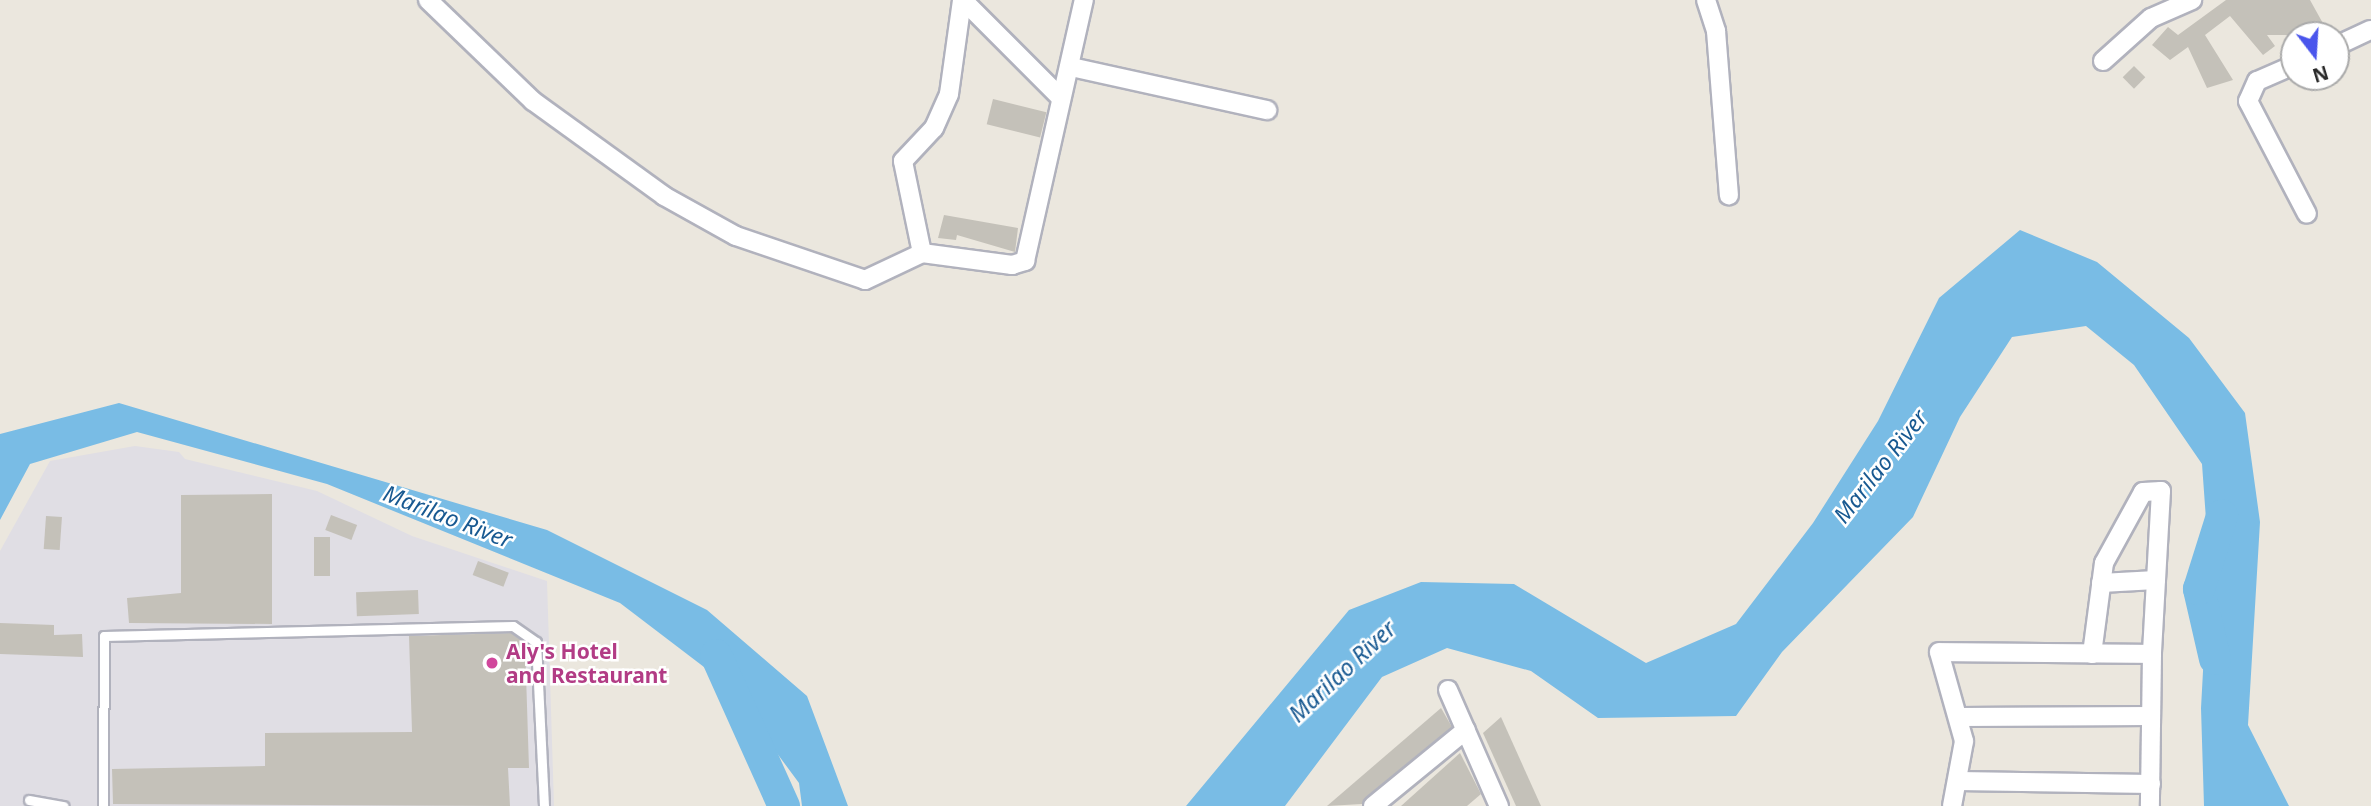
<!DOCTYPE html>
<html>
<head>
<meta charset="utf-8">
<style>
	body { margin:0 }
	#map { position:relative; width:2371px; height:806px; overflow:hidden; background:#ebe7de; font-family:"Noto Sans",sans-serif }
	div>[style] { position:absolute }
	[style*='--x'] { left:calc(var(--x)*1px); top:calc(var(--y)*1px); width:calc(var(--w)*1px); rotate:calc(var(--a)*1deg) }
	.industrial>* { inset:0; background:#e0dee4 }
	.water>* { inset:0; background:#79bce5 }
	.river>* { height:32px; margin:-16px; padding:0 16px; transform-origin:16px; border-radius:16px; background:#79bce5 }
	.building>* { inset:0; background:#c4c1b9; transform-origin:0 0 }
	.roads { filter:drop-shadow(2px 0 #b1b2bd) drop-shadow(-2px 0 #b1b2bd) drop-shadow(0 2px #b1b2bd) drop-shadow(0 -2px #b1b2bd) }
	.service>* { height:9px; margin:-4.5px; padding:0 4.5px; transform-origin:4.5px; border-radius:4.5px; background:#fff }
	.minor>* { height:18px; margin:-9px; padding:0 9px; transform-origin:9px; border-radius:9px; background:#fff }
	.dots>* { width:19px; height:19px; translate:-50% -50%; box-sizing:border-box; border:4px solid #fff; border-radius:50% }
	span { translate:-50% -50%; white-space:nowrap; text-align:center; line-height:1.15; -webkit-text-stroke:5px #fff; paint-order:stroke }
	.hotel-label { font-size:21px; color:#b23c85; font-weight:700 }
	.left { translate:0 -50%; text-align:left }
	.water-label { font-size:23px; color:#185991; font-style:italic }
	.north { position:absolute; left:2280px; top:21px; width:70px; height:70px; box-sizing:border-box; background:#fff; border:2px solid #aaa; border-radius:50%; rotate:163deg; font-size:19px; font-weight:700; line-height:28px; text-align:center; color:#2a2a2a }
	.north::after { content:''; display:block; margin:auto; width:24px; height:32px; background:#4a55ec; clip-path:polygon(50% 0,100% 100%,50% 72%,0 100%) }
</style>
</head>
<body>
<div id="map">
	<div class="industrial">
		<div style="clip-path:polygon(135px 446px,179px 452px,185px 459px,317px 491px,412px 536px,547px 581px,554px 806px,0 806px,0 551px,50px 461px)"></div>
	</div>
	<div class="water">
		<div style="clip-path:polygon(2020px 230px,2097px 262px,2189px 338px,2245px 413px,2260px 522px,2248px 725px,2289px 806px,2204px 806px,2201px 708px,2209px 561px,2202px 464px,2134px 365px,2086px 326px,2012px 337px,1960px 417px,1913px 517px,1782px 652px,1736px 716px,1598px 718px,1531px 671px,1447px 648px,1382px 677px,1285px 806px,1186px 806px,1349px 610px,1421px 582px,1514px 584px,1646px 663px,1736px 624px,1813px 523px,1878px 421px,1939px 298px)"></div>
		<div style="clip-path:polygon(119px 403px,547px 530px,707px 610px,807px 696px,848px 806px,802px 806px,799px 783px,725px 683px,620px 603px,327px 484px,137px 432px,30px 464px,0 520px,0 434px)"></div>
	</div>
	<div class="river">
		<div style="--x:716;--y:655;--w:166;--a:65.8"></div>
		<div style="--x:2215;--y:659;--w:72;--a:-102.9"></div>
		<div style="--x:2199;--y:589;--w:77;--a:-72.5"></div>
	</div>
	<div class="building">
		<div style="clip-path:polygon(2226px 0,2310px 0,2325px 27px,2312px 35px,2267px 35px,2275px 46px,2263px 55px,2230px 16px,2205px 35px,2233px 80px,2207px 88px,2188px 47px,2170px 60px,2152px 45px,2168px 27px,2178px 35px)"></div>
		<div style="left:2134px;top:66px;width:16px;height:16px;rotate:45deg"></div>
		<div style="left:993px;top:99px;width:55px;height:26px;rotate:14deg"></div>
		<div style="clip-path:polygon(944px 215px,1018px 228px,1015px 252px,957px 235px,956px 240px,938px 238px)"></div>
		<div style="clip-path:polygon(272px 494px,272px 624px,129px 623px,127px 598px,181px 593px,181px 495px)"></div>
		<div style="left:331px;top:515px;width:28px;height:16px;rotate:21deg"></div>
		<div style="left:46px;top:516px;width:16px;height:33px;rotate:4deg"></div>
		<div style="left:314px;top:537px;width:16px;height:39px"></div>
		<div style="left:478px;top:561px;width:33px;height:15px;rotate:21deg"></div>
		<div style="left:418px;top:590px;width:24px;height:62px;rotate:88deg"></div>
		<div style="clip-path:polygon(0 623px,54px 625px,54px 635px,82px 634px,83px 657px,0 654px)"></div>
		<div style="clip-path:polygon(511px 633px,525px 643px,529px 768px,508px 768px,510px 806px,113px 804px,112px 769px,265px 766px,265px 733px,412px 732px,409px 636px)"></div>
		<div style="clip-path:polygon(1441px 708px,1452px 727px,1362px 804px,1327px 806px)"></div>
		<div style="clip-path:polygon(1501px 717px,1541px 806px,1516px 806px,1483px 733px)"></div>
		<div style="clip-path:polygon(1460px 753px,1481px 794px,1467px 806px,1401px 806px)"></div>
	</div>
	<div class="roads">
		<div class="service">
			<div style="--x:29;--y:800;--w:35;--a:10"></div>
			<div style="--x:103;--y:806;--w:170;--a:-89.7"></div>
			<div style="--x:104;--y:636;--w:409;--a:-1.4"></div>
			<div style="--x:513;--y:626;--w:28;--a:35"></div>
			<div style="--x:536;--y:642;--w:164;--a:87.2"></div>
		</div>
		<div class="minor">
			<div style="--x:428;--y:0;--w:146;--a:43.9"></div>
			<div style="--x:533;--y:101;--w:162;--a:35.9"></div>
			<div style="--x:664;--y:196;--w:82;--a:29.1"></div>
			<div style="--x:736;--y:236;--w:136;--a:18.8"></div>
			<div style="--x:865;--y:280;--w:63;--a:-25.3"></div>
			<div style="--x:922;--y:253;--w:91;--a:7.6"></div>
			<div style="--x:1012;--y:265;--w:14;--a:-17"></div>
			<div style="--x:1025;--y:261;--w:268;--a:-77.3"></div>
			<div style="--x:963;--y:0;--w:139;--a:45"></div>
			<div style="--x:1706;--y:0;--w:33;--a:72"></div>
			<div style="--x:1716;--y:31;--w:165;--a:85.5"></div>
			<div style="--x:2336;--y:46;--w:38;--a:-25"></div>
			<div style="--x:2103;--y:61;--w:64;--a:-41.9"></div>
			<div style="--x:2151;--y:18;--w:45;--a:-23.7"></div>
			<div style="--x:2294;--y:65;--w:40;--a:156.6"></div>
			<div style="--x:2257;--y:81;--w:22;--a:114"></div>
			<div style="--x:2248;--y:101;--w:127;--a:62.4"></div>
			<div style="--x:1071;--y:67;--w:201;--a:12.4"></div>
			<div style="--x:922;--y:253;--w:94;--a:-101.7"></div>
			<div style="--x:903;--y:161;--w:45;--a:-46.8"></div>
			<div style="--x:934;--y:128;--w:37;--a:-66"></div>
			<div style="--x:949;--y:94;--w:95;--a:-82.1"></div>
			<div style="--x:2101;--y:583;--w:55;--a:-3.1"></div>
			<div style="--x:2092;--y:654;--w:92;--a:-82.5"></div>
			<div style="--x:2104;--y:563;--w:81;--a:-61.2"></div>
			<div style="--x:2143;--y:492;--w:18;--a:-3"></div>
			<div style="--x:2161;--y:491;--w:163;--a:93.2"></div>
			<div style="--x:1448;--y:690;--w:127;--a:66.3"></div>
			<div style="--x:1960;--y:717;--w:191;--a:-0.3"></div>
			<div style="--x:1958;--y:781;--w:193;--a:0.9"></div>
			<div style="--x:1373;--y:806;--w:120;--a:-39.3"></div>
			<div style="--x:1952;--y:806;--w:66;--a:-79.5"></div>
			<div style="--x:1964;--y:741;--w:92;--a:-105.7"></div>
			<div style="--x:1939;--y:652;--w:213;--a:0.5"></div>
			<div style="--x:2152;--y:654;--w:152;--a:90.8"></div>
		</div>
	</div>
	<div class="dots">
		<div style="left:492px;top:663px;background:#d1479c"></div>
	</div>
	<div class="hotel-label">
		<span class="left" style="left:506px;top:663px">Aly's Hotel<br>and Restaurant</span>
	</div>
	<div class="water-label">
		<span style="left:1880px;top:466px;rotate:-52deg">Marilao River</span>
		<span style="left:448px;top:516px;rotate:21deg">Marilao River</span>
		<span style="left:1342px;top:671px;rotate:-43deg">Marilao River</span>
	</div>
	<div class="north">N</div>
</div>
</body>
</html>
